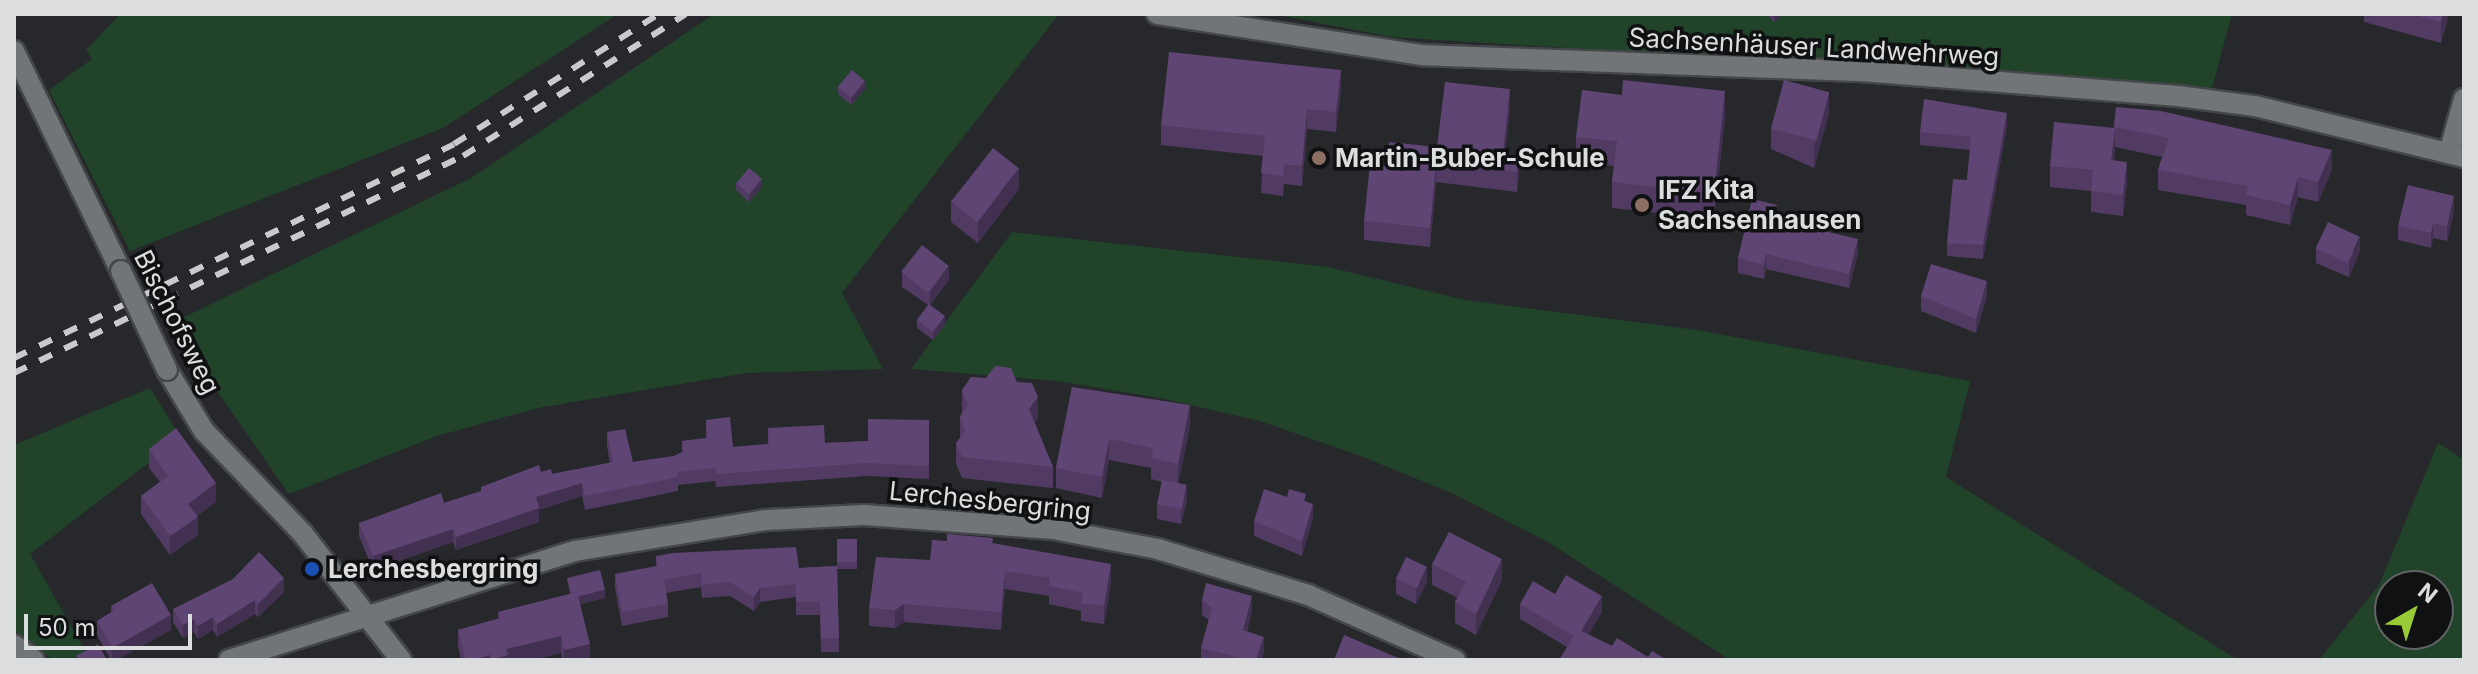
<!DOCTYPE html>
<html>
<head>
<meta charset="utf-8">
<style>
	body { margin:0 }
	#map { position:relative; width:2478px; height:674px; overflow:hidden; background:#26282b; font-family:Inter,sans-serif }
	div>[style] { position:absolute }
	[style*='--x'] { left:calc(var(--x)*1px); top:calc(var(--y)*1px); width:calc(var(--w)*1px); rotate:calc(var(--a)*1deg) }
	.green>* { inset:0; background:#20432a }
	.roads { filter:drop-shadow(2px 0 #444649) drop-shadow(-2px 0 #444649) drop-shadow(0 2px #444649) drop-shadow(0 -2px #444649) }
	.minor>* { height:20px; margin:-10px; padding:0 10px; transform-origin:10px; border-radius:10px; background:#717578 }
	.rail>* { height:6px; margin-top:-3px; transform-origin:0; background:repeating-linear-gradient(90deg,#c9cacc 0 14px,transparent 0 28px) }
	.bridges { filter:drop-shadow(2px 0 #444649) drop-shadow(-2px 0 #444649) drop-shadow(0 2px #444649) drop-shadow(0 -2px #444649) }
	.minor-bridge>* { height:20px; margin:-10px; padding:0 10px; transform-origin:10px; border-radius:10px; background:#717578 }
	.wall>* { inset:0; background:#523b63; transform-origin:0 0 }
	.shaded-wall>* { inset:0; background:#423050 }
	.building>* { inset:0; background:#5f4573; transform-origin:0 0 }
	.dots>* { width:22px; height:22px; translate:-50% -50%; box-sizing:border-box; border:4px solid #101112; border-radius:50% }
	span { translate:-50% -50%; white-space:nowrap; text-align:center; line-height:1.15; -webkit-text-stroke:7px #101112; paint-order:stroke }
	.street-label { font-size:26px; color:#dcdddf }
	.poi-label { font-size:26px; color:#dcdddf; font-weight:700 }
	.left { translate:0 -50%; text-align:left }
	.frame { position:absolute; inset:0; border:16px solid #dcdddf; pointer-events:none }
	.north { position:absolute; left:2374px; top:570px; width:80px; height:80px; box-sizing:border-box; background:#101112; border:2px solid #626364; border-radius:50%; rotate:39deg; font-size:22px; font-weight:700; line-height:32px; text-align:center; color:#dcdddf }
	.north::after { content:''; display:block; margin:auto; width:28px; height:36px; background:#99cb36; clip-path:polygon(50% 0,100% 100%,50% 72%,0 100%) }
	.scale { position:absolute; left:24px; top:614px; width:168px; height:36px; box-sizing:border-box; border:4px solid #dcdddf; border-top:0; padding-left:10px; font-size:24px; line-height:28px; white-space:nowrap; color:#dcdddf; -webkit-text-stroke:6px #101112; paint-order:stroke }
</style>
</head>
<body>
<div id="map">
	<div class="green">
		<div style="clip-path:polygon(120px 14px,618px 14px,443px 128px,130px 251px,49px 90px,92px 59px,86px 50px)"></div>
		<div style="clip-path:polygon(714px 14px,1059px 14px,842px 293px,883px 369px,746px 373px,538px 408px,437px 436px,289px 494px,170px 324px,471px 178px)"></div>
		<div style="clip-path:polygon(1273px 14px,2232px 14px,2212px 88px,1391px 37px)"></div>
		<div style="clip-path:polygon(1012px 232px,1328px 267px,1465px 300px,1697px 330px,1970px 381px,1946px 477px,2238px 660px,1730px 660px,1548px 542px,1454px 494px,1358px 455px,1260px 421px,1160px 398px,1058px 381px,911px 369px)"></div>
		<div style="clip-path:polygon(150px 388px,181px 438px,30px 554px,88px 656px,53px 660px,14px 630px,14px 445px)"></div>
		<div style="clip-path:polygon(evenodd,2438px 443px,2464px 460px,2464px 660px,2319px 660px,2379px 585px,2438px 443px,2438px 586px,2438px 634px,2390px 634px,2390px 586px,2438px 586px)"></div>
	</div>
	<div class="roads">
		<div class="minor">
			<div style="--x:1157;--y:14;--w:268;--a:8.8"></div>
			<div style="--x:1422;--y:55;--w:439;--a:2.1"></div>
			<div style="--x:1861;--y:71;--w:318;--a:4.5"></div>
			<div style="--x:2178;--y:96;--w:78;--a:7.4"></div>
			<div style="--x:2255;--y:106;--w:215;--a:13.7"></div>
			<div style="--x:14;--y:51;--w:245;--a:64.1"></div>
			<div style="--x:2449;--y:153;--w:56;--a:-74.5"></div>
			<div style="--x:167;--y:370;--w:71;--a:58.8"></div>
			<div style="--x:204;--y:431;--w:143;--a:46.1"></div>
			<div style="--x:303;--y:534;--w:160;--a:52.1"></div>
			<div style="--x:14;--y:645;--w:25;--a:37"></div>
			<div style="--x:229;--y:660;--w:363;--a:-17.5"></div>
			<div style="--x:575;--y:551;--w:194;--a:-9.2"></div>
			<div style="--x:767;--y:520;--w:97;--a:-3"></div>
			<div style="--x:864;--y:515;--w:190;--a:4.2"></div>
			<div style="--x:1053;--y:529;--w:107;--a:10.8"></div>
			<div style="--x:1158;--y:549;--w:157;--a:17"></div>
			<div style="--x:1308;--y:595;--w:161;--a:23.9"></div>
		</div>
	</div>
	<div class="rail">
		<div style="--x:14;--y:358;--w:489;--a:-25.9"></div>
		<div style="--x:454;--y:144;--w:243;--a:-32.4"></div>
		<div style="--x:14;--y:373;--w:499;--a:-25.8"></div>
		<div style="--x:463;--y:156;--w:264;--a:-32.5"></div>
	</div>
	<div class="bridges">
		<div class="minor-bridge">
			<div style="--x:121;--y:271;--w:109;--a:65.1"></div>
		</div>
	</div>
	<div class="wall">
		<div style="clip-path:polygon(1767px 14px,1783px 14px,1774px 22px)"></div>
		<div style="clip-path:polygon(2364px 14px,2449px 14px,2441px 43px,2364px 22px)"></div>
		<div style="clip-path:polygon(838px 87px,865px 89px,851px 105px,838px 94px)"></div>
		<div style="clip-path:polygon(1341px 90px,1336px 132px,1307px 129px,1302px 186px,1284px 184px,1283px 196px,1261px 193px,1263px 156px,1161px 145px,1161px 125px)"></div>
		<div style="clip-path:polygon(2116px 107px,2332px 170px,2318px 202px,2298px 197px,2290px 225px,2246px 215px,2246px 205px,2158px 190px,2158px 170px,2162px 157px,2115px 147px,2114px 160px,2127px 183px,2123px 216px,2091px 212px,2091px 191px,2050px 187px,2050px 166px,2114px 128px)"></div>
		<div style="clip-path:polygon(1510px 108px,1505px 154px,1519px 174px,1517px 192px,1436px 182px,1430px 247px,1364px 240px,1364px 221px,1387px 166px,1437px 147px)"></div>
		<div style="clip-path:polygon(1829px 113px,1814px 168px,1771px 149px,1771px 128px)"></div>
		<div style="clip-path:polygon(1725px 117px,1714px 219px,1612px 208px,1612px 182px,1614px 166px,1576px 162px,1576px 137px)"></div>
		<div style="clip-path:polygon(2007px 126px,1983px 259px,1947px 256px,1947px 243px,1967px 180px,1970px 150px,1920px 145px,1920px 132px)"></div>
		<div style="clip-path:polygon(736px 183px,762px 187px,749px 202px,736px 190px)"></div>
		<div style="clip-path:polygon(1019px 189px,978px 243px,951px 222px,951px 201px)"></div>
		<div style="clip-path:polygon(2454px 211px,2447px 241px,2433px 238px,2431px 248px,2398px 240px,2398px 226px)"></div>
		<div style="clip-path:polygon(1777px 220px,1858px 253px,1849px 288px,1766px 269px,1764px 279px,1738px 273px,1738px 258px)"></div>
		<div style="clip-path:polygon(2316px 248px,2360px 251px,2349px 277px,2316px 263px)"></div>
		<div style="clip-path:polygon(902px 272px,949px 280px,930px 305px,945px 324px,933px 340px,917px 328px,917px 320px,928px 305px,902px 287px)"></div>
		<div style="clip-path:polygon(1921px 296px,1987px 296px,1976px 333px,1921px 311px)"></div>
		<div style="clip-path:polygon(1017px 382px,1038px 418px,1034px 422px,1053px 467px,1053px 488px,962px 478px,956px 464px,956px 443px,960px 438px,960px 417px,962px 412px,962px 390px)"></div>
		<div style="clip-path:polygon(1072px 387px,1190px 426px,1178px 484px,1187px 500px,1181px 524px,1157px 519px,1157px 505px,1162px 482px,1151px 479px,1151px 468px,1109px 460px,1102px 498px,1056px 488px,1056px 468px)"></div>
		<div style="clip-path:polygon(706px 420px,733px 447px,768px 444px,768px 428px,825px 443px,868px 441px,929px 420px,929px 479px,867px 476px,716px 487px,715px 481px,678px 485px,678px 491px,585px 510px,582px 496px,539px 510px,539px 522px,456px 550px,453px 542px,373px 570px,359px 536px,359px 523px,444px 503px,481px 491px,481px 487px,541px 472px,552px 474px,610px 463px,607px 446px,607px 432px,633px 462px,674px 456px,682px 452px,682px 441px,706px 438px)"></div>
		<div style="clip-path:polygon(149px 449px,216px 502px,197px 516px,198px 535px,170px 555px,141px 514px,141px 496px,160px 482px,149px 468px)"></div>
		<div style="clip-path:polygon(1287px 497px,1306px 501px,1313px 518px,1302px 556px,1254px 536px,1254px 521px)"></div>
		<div style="left:857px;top:539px;width:30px;height:20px;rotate:90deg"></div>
		<div style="clip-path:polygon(993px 543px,1111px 582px,1104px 624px,1081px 621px,1081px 611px,1049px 604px,1049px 596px,1005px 589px,1001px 630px,904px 622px,895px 628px,869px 626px,869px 608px,930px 560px)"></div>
		<div style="clip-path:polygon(656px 556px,799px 568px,837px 566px,839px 652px,821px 652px,820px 615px,796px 615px,796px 597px,760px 602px,754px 611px,730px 596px,702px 598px,701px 587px,666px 593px,668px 604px,668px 617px,622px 626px,615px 588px,615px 574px,656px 566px)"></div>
		<div style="clip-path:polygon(1432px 564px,1502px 580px,1476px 635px,1455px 623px,1455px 602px,1458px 598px,1432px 585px)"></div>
		<div style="clip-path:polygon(567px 578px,605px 598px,580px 604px,590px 660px,563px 660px,561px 653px,532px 660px,461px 660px,458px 647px,458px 630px,498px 619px,498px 612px,570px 594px)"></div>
		<div style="clip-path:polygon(1396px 579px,1427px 582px,1416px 604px,1396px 594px)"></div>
		<div style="clip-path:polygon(284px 592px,258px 617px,255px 614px,217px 637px,213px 630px,198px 639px,194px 632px,183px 638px,173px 622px,173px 609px)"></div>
		<div style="clip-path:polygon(1555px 594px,1602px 612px,1588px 634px,1612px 646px,1648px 657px,1667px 660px,1567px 647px,1520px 619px,1520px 604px)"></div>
		<div style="clip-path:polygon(1202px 600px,1252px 610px,1247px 632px,1264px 652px,1261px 660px,1201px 660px,1201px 648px,1209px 620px,1202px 615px)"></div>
		<div style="clip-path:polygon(111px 606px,171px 630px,116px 660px,111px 660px,97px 635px,97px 621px,111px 612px)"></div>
	</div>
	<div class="shaded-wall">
		<div style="clip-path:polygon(1774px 14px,1783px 14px,1774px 22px)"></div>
		<div style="clip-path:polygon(2443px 14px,2449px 14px,2441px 43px,2441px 22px)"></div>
		<div style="clip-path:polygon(1341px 70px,1341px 90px,1336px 132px,1336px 112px)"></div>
		<div style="clip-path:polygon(865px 81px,865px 89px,851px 105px,851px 98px)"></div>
		<div style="clip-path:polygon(1510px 89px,1510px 108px,1503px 173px,1503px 153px)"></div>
		<div style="clip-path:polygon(1725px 91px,1725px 117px,1714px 219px,1714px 193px)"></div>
		<div style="clip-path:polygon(1829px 92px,1829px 113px,1814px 168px,1814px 147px)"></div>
		<div style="clip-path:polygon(1307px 109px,1307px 129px,1302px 186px,1302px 166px)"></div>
		<div style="clip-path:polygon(2007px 113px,2007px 126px,1983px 259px,1983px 245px)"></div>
		<div style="clip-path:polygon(2115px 128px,2115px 149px,2111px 181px,2111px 160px)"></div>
		<div style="clip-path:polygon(2332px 150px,2332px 170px,2318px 202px,2318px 182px)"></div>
		<div style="clip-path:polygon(1519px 155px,1519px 174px,1517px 192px,1517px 172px)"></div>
		<div style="clip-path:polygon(2127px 162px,2127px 183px,2123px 216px,2123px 195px)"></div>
		<div style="clip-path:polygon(1436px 163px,1436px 182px,1430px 247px,1430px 228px)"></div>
		<div style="clip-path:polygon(1019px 168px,1019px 189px,978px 243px,978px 222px)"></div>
		<div style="clip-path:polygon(2298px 177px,2298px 197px,2290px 225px,2290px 205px)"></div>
		<div style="clip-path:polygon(762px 179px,762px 187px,749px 202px,749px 194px)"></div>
		<div style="clip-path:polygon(2454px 196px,2454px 211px,2447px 241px,2447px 226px)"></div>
		<div style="clip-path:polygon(2433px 223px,2433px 238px,2431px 248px,2431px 233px)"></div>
		<div style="clip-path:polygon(2360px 237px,2360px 251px,2349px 277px,2349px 263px)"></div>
		<div style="clip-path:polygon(1858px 239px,1858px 253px,1849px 288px,1849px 274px)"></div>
		<div style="clip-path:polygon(1766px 254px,1766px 269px,1764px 279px,1764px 265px)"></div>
		<div style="clip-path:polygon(949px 266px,949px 280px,930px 306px,930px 291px)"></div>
		<div style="clip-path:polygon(1987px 281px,1987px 296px,1976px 333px,1976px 319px)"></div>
		<div style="clip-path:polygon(945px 316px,945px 324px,933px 340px,933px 332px)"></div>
		<div style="clip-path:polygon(1038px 397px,1038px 418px,1029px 430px,1029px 409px)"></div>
		<div style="clip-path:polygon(1190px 405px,1190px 426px,1178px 485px,1178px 464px)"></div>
		<div style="clip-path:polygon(1109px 439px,1109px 460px,1102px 498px,1102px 477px)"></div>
		<div style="clip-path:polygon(216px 483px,216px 502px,188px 522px,188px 504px)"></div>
		<div style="clip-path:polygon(582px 483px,582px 496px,539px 510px,539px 522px,456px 550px,456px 537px,536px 497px)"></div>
		<div style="clip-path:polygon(1187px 485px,1187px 500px,1181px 524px,1181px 510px)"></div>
		<div style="clip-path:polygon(1313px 504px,1313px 518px,1302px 556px,1302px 541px)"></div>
		<div style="clip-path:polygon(198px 517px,198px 535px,170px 555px,170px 536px)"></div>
		<div style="clip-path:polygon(453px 529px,453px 542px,373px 570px,373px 556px)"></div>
		<div style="clip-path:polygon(1502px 559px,1502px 580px,1476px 635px,1476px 614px)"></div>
		<div style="clip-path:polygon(1111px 564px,1111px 582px,1104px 624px,1104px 606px)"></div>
		<div style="clip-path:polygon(1427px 567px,1427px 582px,1416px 604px,1416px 589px)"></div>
		<div style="clip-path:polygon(1005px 571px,1005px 589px,1001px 630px,1001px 612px)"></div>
		<div style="clip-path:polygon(284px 578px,284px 592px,258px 617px,258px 604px)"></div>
		<div style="clip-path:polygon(760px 588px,760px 602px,754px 611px,754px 597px)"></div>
		<div style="clip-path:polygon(605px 590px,605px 598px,573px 605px,573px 598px)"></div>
		<div style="clip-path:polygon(1252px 596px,1252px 610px,1243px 645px,1243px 630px)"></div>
		<div style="clip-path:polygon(1602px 596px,1602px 612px,1581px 647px,1581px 631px)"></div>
		<div style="clip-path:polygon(255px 600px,255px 614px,217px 637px,217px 624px)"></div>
		<div style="clip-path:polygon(904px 604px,904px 622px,895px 628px,895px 610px)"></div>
		<div style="clip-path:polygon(171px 615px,171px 630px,116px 660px,112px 660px,112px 648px)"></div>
		<div style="clip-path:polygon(213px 617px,213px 630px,198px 639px,198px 626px)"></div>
		<div style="clip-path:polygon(194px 619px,194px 632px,183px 638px,183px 625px)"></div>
		<div style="clip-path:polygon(561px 636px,561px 653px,532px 660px,491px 660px,506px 649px)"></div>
		<div style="clip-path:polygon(1264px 637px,1264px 652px,1261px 660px,1256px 660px)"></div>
		<div style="clip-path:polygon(590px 644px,590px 660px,564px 660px,564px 650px)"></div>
		<div style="clip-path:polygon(490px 655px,490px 660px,472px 660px)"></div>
	</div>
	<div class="building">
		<div style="clip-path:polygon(2411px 14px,2443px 14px,2441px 22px)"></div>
		<div style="clip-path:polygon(1169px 52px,1341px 70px,1336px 112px,1307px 109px,1302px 166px,1284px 164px,1283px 176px,1261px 173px,1265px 136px,1161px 125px)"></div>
		<div style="left:852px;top:70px;width:17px;height:22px;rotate:40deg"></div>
		<div style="clip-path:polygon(1623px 80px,1725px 91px,1714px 193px,1612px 182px,1617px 141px,1576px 137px,1582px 90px,1622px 95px)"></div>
		<div style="left:1784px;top:80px;width:47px;height:50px;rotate:15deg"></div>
		<div style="clip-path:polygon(1445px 82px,1510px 89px,1503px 153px,1519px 155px,1517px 172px,1436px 163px,1430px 228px,1364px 221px,1370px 164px,1387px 166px,1389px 142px,1437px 147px)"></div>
		<div style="clip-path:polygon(1924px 99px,2007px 113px,1983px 245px,1947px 243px,1953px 179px,1967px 180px,1971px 137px,1920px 132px)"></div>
		<div style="clip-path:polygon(2116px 107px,2161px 111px,2332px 150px,2318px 182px,2298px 177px,2290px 205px,2246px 195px,2248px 186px,2158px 170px,2169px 138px,2114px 127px)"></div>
		<div style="clip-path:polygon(2054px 122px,2115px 128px,2111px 160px,2127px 162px,2123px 195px,2091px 191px,2093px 170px,2050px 166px)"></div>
		<div style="left:993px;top:148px;width:33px;height:68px;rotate:38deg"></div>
		<div style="left:749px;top:168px;width:17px;height:20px;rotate:40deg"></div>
		<div style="clip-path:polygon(2408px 185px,2454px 196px,2447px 226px,2433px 223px,2431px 233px,2398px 226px)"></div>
		<div style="clip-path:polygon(1752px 199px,1777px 205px,1774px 219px,1858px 239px,1849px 274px,1766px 254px,1764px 265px,1738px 258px)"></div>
		<div style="left:2328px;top:222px;width:35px;height:29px;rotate:25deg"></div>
		<div style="left:922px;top:245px;width:34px;height:34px;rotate:38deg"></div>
		<div style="clip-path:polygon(1931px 264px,1987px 281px,1976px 319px,1921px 296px)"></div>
		<div style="left:929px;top:304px;width:20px;height:20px;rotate:37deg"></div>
		<div style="clip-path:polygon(995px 366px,1011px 368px,1017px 382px,1032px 383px,1038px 397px,1029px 409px,1053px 467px,962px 457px,956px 443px,965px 431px,960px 417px,968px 404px,962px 390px,971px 377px,986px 378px)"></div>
		<div style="clip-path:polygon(1072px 387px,1190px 405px,1178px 464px,1151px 458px,1153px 448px,1109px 439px,1102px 477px,1056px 468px)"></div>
		<div style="clip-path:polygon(730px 417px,733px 447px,769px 444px,768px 428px,824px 425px,825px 443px,868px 441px,868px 419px,929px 420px,929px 466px,867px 463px,716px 474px,715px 468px,677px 472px,678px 477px,585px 496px,582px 483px,536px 497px,539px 508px,456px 537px,453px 529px,373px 556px,359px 523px,441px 493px,444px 503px,482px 491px,481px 487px,539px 465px,541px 472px,551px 469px,552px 474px,613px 462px,607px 432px,625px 429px,633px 462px,674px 456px,683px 452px,682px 441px,707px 438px,706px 420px)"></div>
		<div style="clip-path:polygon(176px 428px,216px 483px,188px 504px,198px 517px,170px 536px,141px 496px,168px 476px,149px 449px)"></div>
		<div style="left:1162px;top:480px;width:25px;height:25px;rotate:11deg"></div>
		<div style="clip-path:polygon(1264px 489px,1287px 497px,1289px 489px,1306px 494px,1304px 501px,1313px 504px,1302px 541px,1254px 521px)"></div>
		<div style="clip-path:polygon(1449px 532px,1502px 559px,1476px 614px,1455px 602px,1466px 582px,1432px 564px)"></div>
		<div style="clip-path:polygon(947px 534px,993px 538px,992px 543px,1111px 564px,1104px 606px,1081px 603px,1083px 593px,1049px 586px,1050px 578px,1005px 571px,1001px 612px,904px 604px,895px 610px,869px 608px,876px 557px,930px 560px,932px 540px,947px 541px)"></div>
		<div style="left:857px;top:539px;width:23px;height:20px;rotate:90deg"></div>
		<div style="clip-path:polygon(796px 547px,799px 568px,837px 566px,839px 638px,821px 639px,820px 601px,796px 602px,796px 584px,760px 588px,754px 597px,730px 582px,702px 585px,701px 573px,664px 580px,668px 604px,622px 612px,615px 574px,658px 566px,656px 556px,673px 553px)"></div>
		<div style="clip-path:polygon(259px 552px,284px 578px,258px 604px,255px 600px,217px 624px,213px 617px,198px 626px,194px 619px,183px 625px,173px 609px,233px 579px)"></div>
		<div style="left:1406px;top:557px;width:23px;height:24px;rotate:25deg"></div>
		<div style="clip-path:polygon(600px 570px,605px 590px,578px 596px,577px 592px,571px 593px,567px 578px)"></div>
		<div style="clip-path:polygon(1566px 575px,1602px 596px,1581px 631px,1612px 646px,1617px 638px,1648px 657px,1652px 651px,1667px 660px,1559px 660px,1574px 636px,1520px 604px,1533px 581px,1555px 594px)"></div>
		<div style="clip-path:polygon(152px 583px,171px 615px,112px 648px,97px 621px,114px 611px,111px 606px)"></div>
		<div style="clip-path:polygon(1206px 583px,1252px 596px,1243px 630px,1264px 637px,1256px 660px,1250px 660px,1201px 648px,1212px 608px,1202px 600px)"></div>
		<div style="clip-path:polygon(577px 592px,590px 644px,564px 650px,561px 636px,506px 649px,508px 655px,491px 660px,490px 655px,472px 660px,466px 660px,458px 630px,500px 618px,498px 612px)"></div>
		<div style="clip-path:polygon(1344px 635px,1403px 660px,1334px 660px)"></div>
		<div style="clip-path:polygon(98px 644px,107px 660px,79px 660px,76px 656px)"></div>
	</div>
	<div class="dots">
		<div style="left:1319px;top:158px;background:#8d6e63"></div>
		<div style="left:1642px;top:205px;background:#8d6e63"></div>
		<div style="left:312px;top:569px;background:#1a4fb4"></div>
	</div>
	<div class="street-label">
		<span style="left:1814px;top:47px;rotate:3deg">Sachsenhäuser Landwehrweg</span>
		<span style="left:177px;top:322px;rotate:63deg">Bischofsweg</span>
		<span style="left:990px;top:501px;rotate:6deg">Lerchesbergring</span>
	</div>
	<div class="poi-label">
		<span class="left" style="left:1335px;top:158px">Martin-Buber-Schule</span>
		<span class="left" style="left:1658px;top:205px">IFZ Kita<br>Sachsenhausen</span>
		<span class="left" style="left:328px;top:569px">Lerchesbergring</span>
	</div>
	<div class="frame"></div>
	<div class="north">N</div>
	<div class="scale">50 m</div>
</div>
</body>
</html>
